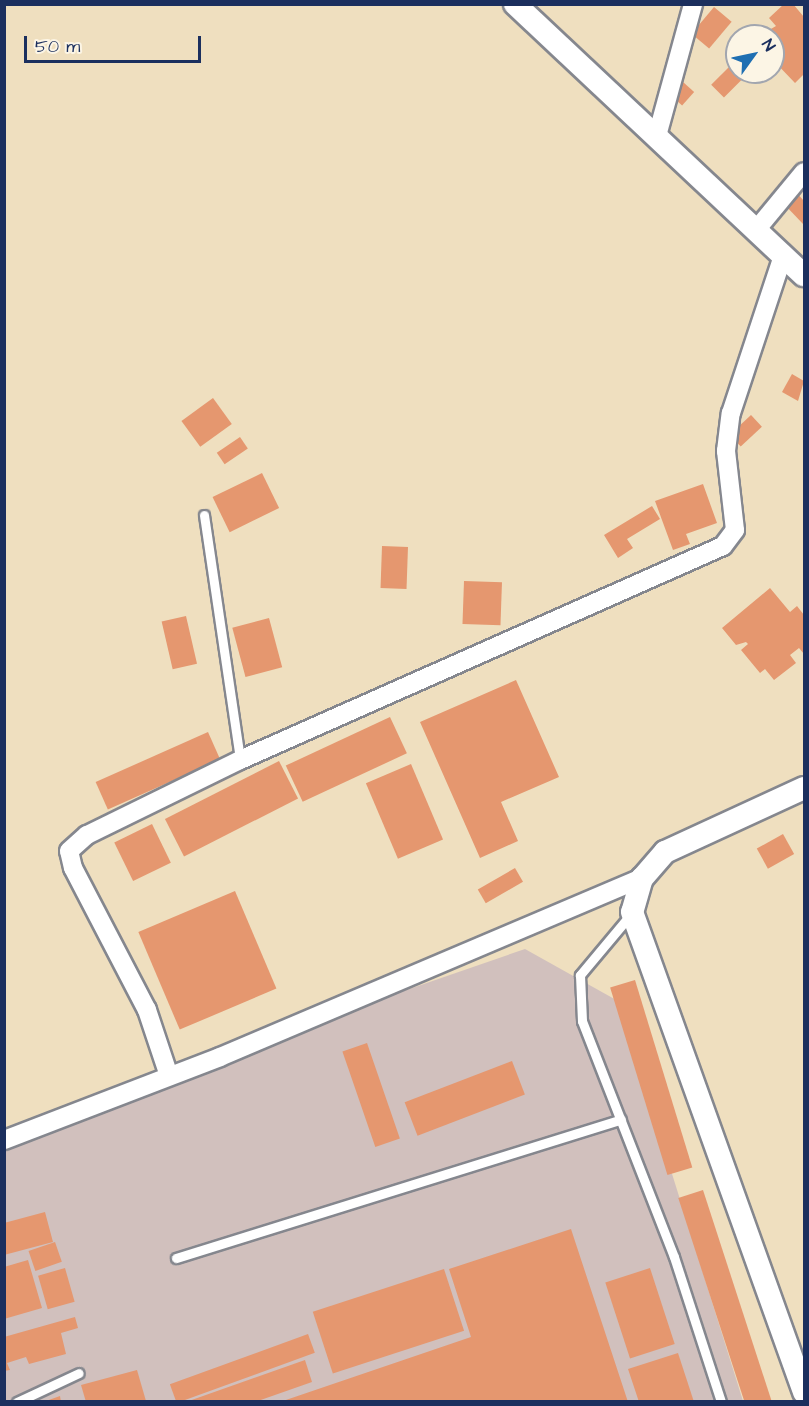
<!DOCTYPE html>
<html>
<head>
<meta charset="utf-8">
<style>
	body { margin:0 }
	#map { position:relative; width:809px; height:1406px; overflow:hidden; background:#efdfbf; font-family:"Architects Daughter",sans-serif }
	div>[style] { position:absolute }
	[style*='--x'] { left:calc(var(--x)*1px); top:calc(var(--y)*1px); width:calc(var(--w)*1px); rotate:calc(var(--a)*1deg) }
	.industrial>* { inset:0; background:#d1c0bd }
	.building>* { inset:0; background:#e5976f; transform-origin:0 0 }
	.roads { filter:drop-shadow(2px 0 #85878e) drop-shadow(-2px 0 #85878e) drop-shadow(0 2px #85878e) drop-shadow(0 -2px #85878e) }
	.service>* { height:9px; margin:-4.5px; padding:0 4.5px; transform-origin:4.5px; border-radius:4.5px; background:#fff }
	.minor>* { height:18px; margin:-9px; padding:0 9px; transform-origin:9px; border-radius:9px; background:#fff }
	.tertiary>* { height:22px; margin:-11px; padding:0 11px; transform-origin:11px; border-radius:11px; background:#fff }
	span { translate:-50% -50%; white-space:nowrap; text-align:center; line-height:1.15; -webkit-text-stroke:6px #fcf5e5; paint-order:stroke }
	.frame { position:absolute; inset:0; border:6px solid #1b2f5e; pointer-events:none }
	.north { position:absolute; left:725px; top:24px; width:60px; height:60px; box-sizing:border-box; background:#fcf5e5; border:2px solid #a2a6af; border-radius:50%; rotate:57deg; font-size:16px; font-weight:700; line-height:24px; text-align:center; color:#1b2f5e }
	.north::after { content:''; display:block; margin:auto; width:21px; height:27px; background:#1f6fb2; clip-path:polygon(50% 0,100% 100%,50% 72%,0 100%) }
	.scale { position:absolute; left:24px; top:36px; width:177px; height:27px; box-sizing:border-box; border:3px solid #1b2f5e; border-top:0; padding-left:8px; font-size:18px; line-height:21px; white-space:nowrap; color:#1b2f5e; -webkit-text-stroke:4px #fcf5e5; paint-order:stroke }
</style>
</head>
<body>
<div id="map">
	<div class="industrial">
		<div style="clip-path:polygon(525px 949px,618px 1001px,743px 1401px,5px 1401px,4px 1129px)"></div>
	</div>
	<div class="building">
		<div style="clip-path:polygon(784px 4px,793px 4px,804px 17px,804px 74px,795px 83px,773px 60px,773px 36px,764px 33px,776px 26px,769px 18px)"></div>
		<div style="left:714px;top:7px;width:23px;height:35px;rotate:40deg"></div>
		<div style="left:731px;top:65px;width:18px;height:28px;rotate:45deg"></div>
		<div style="left:683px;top:82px;width:15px;height:18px;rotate:42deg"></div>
		<div style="clip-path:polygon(795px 191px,804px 201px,804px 225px,783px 203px)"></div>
		<div style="clip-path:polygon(792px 374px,804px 381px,798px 401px,782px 392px)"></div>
		<div style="left:213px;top:398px;width:32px;height:39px;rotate:54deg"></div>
		<div style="left:751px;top:415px;width:16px;height:29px;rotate:47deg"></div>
		<div style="left:240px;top:437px;width:14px;height:28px;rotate:56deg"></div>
		<div style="left:262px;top:473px;width:39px;height:55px;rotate:64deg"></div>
		<div style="clip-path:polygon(703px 484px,717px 523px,686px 534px,690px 544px,673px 550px,655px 501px)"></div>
		<div style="clip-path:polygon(652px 506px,660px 519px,627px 539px,633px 548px,618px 558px,604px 535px)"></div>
		<div style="left:382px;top:546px;width:26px;height:42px;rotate:2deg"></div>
		<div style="left:464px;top:581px;width:38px;height:43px;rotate:2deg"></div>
		<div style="clip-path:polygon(770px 588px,790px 612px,797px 606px,804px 615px,804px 654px,799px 648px,790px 655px,796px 663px,774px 680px,765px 669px,760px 673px,741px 650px,748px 644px,746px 642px,736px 645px,722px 628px)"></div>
		<div style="left:186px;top:616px;width:49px;height:25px;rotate:77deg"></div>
		<div style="left:269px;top:618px;width:51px;height:38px;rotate:75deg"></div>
		<div style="clip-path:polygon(516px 680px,559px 777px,501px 802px,518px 841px,480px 858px,420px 722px)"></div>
		<div style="left:390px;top:717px;width:40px;height:115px;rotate:65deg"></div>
		<div style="left:208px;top:732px;width:30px;height:123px;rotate:66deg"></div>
		<div style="left:279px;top:761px;width:42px;height:128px;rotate:63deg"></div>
		<div style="left:411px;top:764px;width:82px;height:49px;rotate:67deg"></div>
		<div style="left:152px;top:824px;width:43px;height:42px;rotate:64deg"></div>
		<div style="left:783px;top:834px;width:23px;height:30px;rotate:61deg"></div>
		<div style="left:515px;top:868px;width:16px;height:43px;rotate:60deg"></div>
		<div style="left:235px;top:891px;width:106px;height:105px;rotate:67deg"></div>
		<div style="left:635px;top:980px;width:196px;height:26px;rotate:73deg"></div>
		<div style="left:367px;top:1043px;width:101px;height:26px;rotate:71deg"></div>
		<div style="left:512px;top:1061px;width:36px;height:115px;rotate:69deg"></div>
		<div style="left:703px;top:1190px;width:223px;height:26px;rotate:72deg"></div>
		<div style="clip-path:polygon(45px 1212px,53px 1242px,4px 1255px,4px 1223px)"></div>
		<div style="clip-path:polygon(571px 1229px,628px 1402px,280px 1402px,471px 1337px,449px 1269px)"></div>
		<div style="left:55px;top:1242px;width:21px;height:28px;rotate:71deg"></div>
		<div style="clip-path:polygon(28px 1260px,42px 1308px,4px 1319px,4px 1267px)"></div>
		<div style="left:65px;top:1268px;width:35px;height:28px;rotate:74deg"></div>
		<div style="left:650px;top:1268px;width:80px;height:47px;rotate:72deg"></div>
		<div style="left:444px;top:1269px;width:65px;height:138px;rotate:72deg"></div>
		<div style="clip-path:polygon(75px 1317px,78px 1328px,61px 1333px,66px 1354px,29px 1364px,26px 1357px,7px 1363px,10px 1370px,4px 1371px,4px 1337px)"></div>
		<div style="left:308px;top:1334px;width:20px;height:147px;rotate:70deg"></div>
		<div style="clip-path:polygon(678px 1353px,694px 1402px,639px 1402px,628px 1369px)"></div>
		<div style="clip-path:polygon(305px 1360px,312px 1382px,255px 1402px,186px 1402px)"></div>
		<div style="clip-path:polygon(137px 1370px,146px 1401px,86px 1402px,81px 1385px)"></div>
		<div style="clip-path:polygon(60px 1396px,61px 1402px,46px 1402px,46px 1401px)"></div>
	</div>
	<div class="roads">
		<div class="service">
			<div style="--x:204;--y:515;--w:248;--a:81.6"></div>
			<div style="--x:631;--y:914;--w:80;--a:129.9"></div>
			<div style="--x:580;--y:975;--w:46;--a:87.5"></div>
			<div style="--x:582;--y:1021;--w:253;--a:68.7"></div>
			<div style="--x:674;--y:1257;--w:152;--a:72"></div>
			<div style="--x:176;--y:1258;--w:466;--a:-17.3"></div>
			<div style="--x:17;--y:1402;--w:68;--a:-25.1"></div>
		</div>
		<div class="minor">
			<div style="--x:657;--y:136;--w:137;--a:-74.7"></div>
			<div style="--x:756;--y:230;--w:75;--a:-50.4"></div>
			<div style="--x:169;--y:1076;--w:70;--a:-108.4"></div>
			<div style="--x:147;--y:1010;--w:160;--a:-117.5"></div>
			<div style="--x:73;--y:868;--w:17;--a:-103"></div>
			<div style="--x:69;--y:851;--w:24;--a:-42"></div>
			<div style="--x:87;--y:835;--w:170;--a:-26.1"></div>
			<div style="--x:240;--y:760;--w:528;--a:-23.9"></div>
			<div style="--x:723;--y:546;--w:20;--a:-53"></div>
			<div style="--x:735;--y:530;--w:80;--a:-96.5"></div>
			<div style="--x:726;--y:451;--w:38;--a:-83"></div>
			<div style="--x:731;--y:413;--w:165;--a:-71.7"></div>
			<div style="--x:4;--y:1140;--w:231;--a:-21"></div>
			<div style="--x:220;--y:1057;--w:458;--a:-23"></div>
		</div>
		<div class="tertiary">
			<div style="--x:515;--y:4;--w:396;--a:43.2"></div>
			<div style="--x:804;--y:788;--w:153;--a:155.3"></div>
			<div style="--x:665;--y:852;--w:35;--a:131"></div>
			<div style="--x:642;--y:878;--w:35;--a:106"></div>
			<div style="--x:632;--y:912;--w:510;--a:70.29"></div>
		</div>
	</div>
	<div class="frame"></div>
	<div class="north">N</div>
	<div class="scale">50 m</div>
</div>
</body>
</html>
